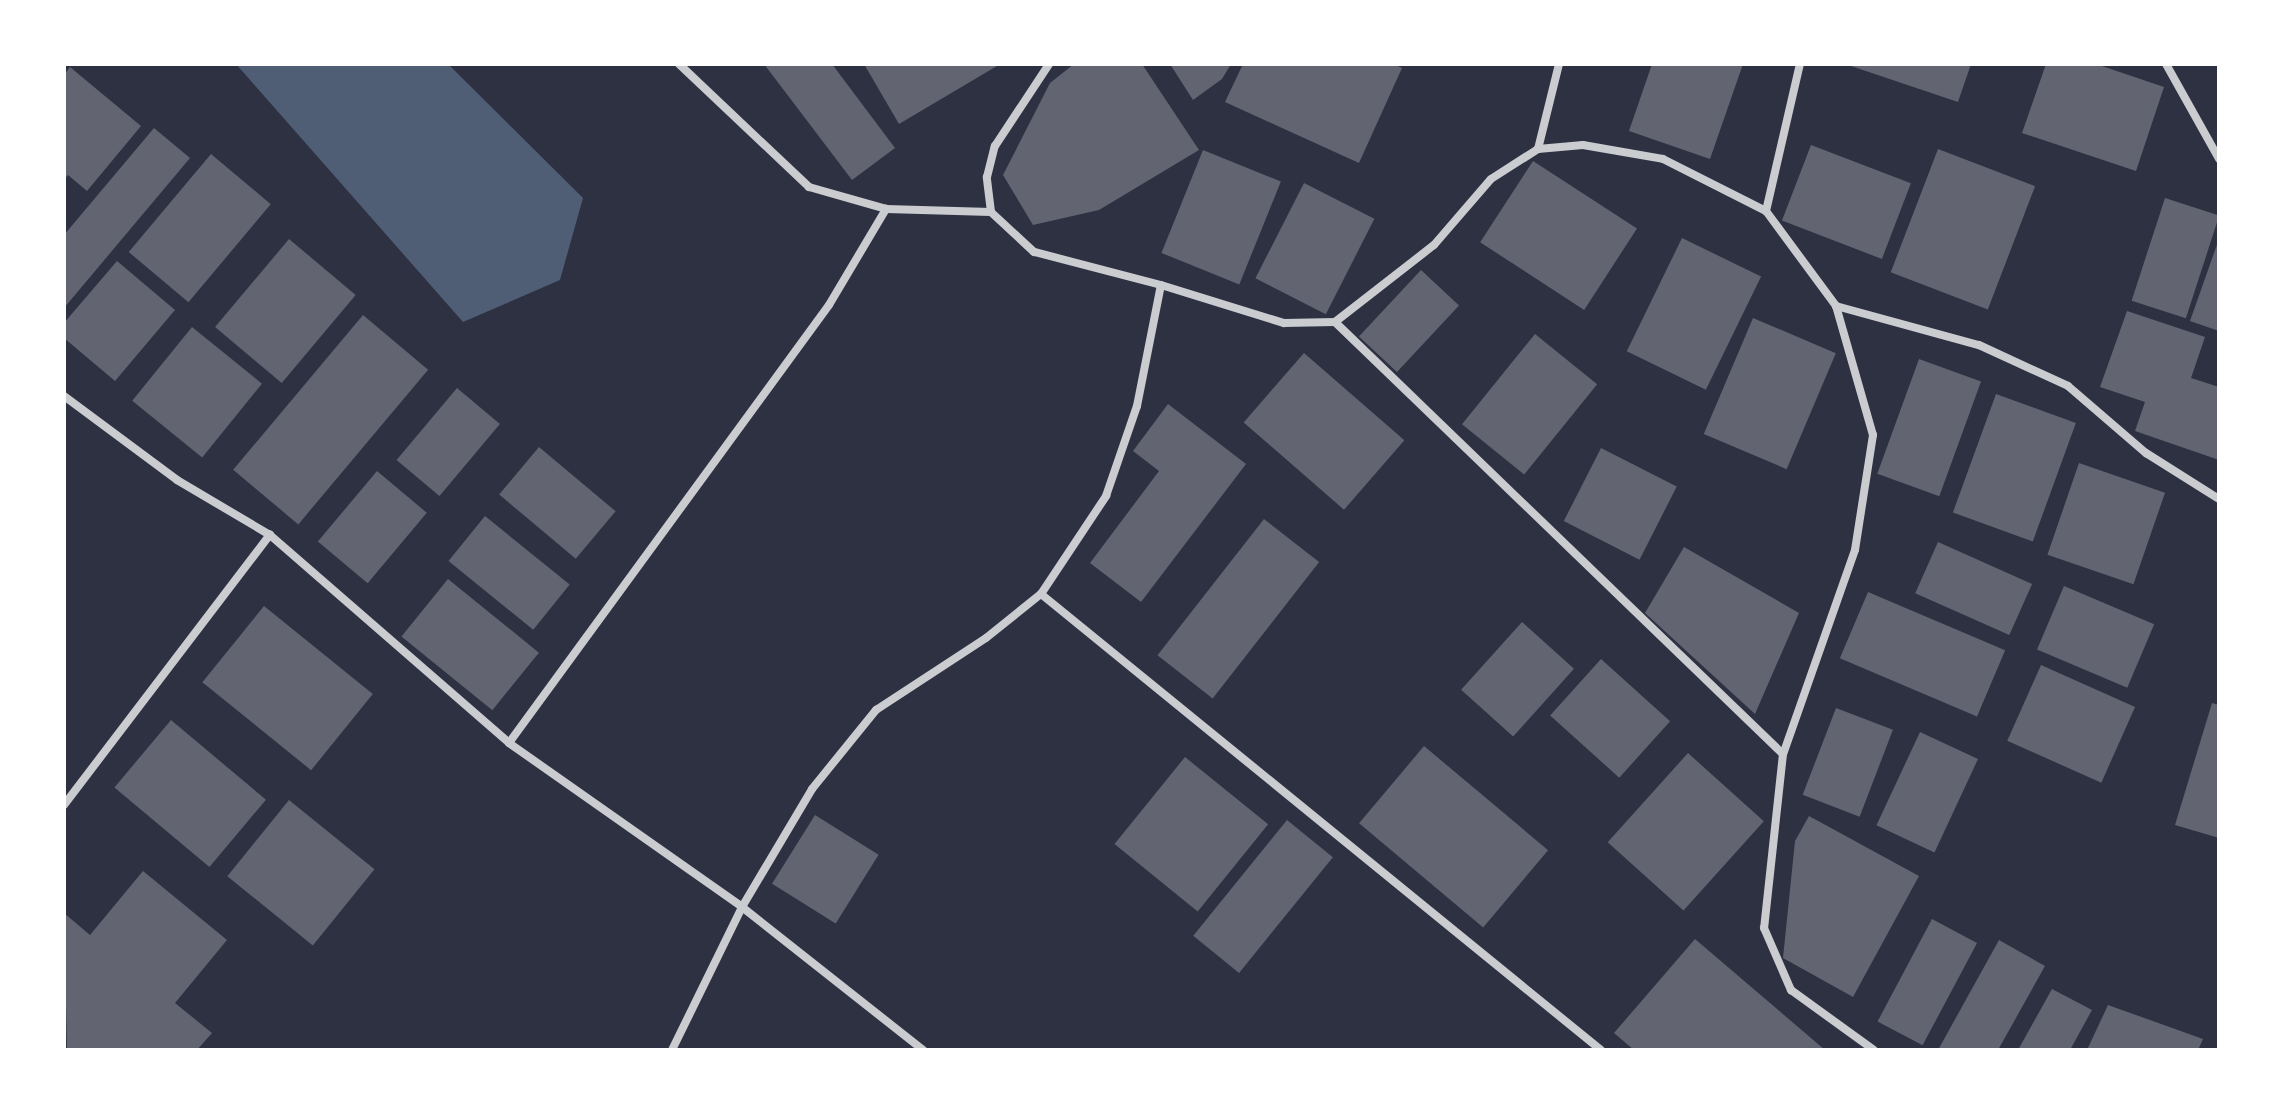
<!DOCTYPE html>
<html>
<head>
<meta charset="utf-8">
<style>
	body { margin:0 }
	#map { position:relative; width:2283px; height:1114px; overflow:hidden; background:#2d3142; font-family:"DejaVu Sans",sans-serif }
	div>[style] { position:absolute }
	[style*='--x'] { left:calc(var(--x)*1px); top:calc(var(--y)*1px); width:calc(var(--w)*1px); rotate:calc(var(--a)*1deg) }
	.water>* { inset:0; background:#4f5d75 }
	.building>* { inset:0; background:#626471; transform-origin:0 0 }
	.minor>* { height:8px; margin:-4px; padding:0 4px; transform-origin:4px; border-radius:4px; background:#caccd0 }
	span { translate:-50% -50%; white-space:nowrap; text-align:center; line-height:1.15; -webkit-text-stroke:8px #fff; paint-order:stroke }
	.frame { position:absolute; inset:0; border:66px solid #fff; pointer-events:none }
</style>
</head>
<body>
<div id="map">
	<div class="water">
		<div style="clip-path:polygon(236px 64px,448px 64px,583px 198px,560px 280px,463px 322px)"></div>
	</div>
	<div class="building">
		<div style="clip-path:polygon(764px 64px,832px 64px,895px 148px,852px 180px)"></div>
		<div style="clip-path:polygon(864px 64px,996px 64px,997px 66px,899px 124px)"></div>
		<div style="clip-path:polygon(1074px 64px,1142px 64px,1199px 150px,1099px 210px,1033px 225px,1003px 175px,1050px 83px)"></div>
		<div style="clip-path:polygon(1170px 64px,1231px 64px,1222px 79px,1193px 100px)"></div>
		<div style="clip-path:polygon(1243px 64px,1393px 64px,1402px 68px,1359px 163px,1225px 102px)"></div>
		<div style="clip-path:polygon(1652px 64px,1743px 64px,1710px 159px,1629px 131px)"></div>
		<div style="clip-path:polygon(1845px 64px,1971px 64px,1958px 102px)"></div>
		<div style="clip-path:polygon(2046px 64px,2096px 64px,2164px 87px,2136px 171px,2022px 133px)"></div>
		<div style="clip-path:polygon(70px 67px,141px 126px,87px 191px,68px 175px,64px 180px,64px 75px)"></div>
		<div style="clip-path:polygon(154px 128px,190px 158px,64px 308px,64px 235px)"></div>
		<div style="left:1811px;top:145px;width:107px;height:81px;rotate:21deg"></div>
		<div style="left:1938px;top:149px;width:104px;height:132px;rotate:21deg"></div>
		<div style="left:1203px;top:150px;width:84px;height:111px;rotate:22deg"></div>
		<div style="left:211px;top:154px;width:78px;height:128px;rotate:40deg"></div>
		<div style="left:1533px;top:161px;width:124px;height:97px;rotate:33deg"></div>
		<div style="left:1304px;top:183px;width:79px;height:107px;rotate:27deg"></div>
		<div style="left:2165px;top:198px;width:57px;height:108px;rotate:18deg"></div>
		<div style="left:1682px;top:238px;width:88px;height:126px;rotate:26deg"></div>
		<div style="left:289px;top:239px;width:87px;height:115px;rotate:40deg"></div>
		<div style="clip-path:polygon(2219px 239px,2219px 331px,2190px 321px)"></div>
		<div style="clip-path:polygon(117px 261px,175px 310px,115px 381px,64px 338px,64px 323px)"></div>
		<div style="left:1421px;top:270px;width:52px;height:91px;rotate:43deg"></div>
		<div style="clip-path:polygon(2127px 311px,2205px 337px,2191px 378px,2219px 387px,2219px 460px,2135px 431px,2145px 402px,2100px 387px)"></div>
		<div style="left:363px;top:315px;width:85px;height:202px;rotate:40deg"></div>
		<div style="left:1753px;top:318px;width:90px;height:126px;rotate:23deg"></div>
		<div style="left:192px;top:327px;width:90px;height:95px;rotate:39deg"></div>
		<div style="left:1535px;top:334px;width:80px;height:116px;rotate:39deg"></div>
		<div style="left:1304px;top:353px;width:133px;height:92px;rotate:41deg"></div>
		<div style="left:1919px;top:359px;width:66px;height:122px;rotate:20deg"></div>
		<div style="left:457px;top:388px;width:56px;height:94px;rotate:40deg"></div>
		<div style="left:1996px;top:394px;width:85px;height:126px;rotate:20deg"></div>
		<div style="clip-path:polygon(1168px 404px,1246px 464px,1141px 602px,1090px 563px,1159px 471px,1133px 451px)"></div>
		<div style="left:539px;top:447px;width:100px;height:62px;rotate:40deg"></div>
		<div style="left:1601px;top:448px;width:85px;height:82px;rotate:27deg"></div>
		<div style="left:2079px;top:463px;width:91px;height:97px;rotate:19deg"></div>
		<div style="left:377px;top:471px;width:65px;height:92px;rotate:40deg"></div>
		<div style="left:485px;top:516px;width:109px;height:58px;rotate:39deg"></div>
		<div style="left:1264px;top:519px;width:70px;height:173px;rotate:38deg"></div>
		<div style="left:1938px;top:542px;width:103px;height:56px;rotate:24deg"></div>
		<div style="clip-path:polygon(1684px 547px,1799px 613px,1755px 714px,1645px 613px)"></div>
		<div style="left:448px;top:579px;width:117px;height:74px;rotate:39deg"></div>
		<div style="left:2064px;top:586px;width:98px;height:69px;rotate:23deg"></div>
		<div style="left:1868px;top:592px;width:149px;height:72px;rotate:23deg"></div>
		<div style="left:264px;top:606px;width:140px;height:98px;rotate:39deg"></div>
		<div style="left:1522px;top:622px;width:70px;height:91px;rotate:42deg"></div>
		<div style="left:1601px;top:659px;width:93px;height:76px;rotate:42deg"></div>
		<div style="left:2041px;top:665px;width:103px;height:83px;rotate:24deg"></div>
		<div style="clip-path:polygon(2212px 703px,2219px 705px,2219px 838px,2175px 825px)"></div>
		<div style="left:1836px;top:708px;width:61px;height:93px;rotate:21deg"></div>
		<div style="left:171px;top:720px;width:124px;height:88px;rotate:40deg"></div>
		<div style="left:1920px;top:732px;width:64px;height:103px;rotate:25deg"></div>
		<div style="left:1424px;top:746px;width:162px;height:101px;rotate:40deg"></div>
		<div style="left:1688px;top:753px;width:102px;height:120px;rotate:42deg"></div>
		<div style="left:1185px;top:757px;width:107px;height:112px;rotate:39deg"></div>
		<div style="left:289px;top:800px;width:110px;height:98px;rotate:39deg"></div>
		<div style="left:815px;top:815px;width:75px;height:81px;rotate:32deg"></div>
		<div style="clip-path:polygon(1809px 816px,1919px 876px,1853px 997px,1783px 958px,1795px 841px)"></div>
		<div style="left:1287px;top:820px;width:59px;height:149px;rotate:39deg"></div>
		<div style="clip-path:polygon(143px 871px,227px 940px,175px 1003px,212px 1033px,197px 1050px,67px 1050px,64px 913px,90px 935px)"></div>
		<div style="left:1932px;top:919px;width:51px;height:116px;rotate:28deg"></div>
		<div style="clip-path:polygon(1695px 939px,1825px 1050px,1634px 1050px,1614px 1033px)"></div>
		<div style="clip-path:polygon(1999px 940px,2045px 966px,1998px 1050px,1938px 1050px)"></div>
		<div style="clip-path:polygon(2052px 989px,2092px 1010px,2070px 1050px,2018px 1050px)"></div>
		<div style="clip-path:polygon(2108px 1005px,2203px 1039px,2198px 1050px,2087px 1050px)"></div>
	</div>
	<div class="minor">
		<div style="--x:679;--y:64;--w:179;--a:43.4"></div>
		<div style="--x:809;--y:187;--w:80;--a:15.9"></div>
		<div style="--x:886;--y:209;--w:105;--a:1.6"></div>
		<div style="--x:2166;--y:64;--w:109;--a:60.8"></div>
		<div style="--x:1538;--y:149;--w:88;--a:-76.1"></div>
		<div style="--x:1766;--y:211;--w:151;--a:-77"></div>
		<div style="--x:1161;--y:285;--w:129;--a:17.2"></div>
		<div style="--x:1284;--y:323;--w:51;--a:-1.1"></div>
		<div style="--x:1335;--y:322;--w:125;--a:-37.9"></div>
		<div style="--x:1434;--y:245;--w:87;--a:-49.2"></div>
		<div style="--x:1491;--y:179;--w:56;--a:-32.6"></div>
		<div style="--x:1538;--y:149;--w:45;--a:-5.1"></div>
		<div style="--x:1583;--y:145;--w:81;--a:9.9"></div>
		<div style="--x:1663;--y:159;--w:115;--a:26.8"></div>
		<div style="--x:1766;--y:211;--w:118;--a:53.6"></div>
		<div style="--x:1836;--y:306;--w:134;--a:74"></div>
		<div style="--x:1873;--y:435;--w:116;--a:98.9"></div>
		<div style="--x:1855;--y:550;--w:216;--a:109.4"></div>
		<div style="--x:1783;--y:754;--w:175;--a:96.2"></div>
		<div style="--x:1764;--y:928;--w:68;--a:66.5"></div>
		<div style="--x:1791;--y:990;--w:102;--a:35.9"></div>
		<div style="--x:1836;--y:306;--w:148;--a:15.3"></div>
		<div style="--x:1979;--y:345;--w:98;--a:24.7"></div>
		<div style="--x:2068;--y:386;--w:103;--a:40.7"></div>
		<div style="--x:2146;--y:453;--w:86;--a:32.2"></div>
		<div style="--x:1335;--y:322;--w:622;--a:43.96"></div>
		<div style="--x:64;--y:396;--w:141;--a:36.6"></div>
		<div style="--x:177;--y:480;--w:108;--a:30.6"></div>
		<div style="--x:270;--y:535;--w:317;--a:41"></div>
		<div style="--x:509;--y:743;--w:285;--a:35.1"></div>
		<div style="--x:742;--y:907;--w:231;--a:38.3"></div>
		<div style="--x:1041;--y:594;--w:722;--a:39.16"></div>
		<div style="--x:509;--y:743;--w:542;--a:-53.85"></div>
		<div style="--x:829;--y:305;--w:112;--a:-59.3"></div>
		<div style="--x:64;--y:805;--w:340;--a:-52.7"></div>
		<div style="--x:672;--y:1050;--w:159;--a:-63.9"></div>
		<div style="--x:742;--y:907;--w:137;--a:-59.3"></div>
		<div style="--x:812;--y:789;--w:102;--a:-51"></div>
		<div style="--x:876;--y:710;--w:131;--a:-33.2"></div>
		<div style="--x:986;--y:638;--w:70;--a:-38.7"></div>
		<div style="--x:1041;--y:594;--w:118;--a:-56.4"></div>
		<div style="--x:1106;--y:496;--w:95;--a:-71"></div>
		<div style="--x:1137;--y:406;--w:123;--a:-78.8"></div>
		<div style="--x:1161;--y:285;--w:131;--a:-165.4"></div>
		<div style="--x:1034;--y:252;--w:59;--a:-137.1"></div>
		<div style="--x:991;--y:212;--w:35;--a:-97"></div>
		<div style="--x:987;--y:177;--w:32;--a:-76"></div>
		<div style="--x:995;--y:146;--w:98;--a:-56.6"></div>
	</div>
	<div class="frame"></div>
</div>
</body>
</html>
